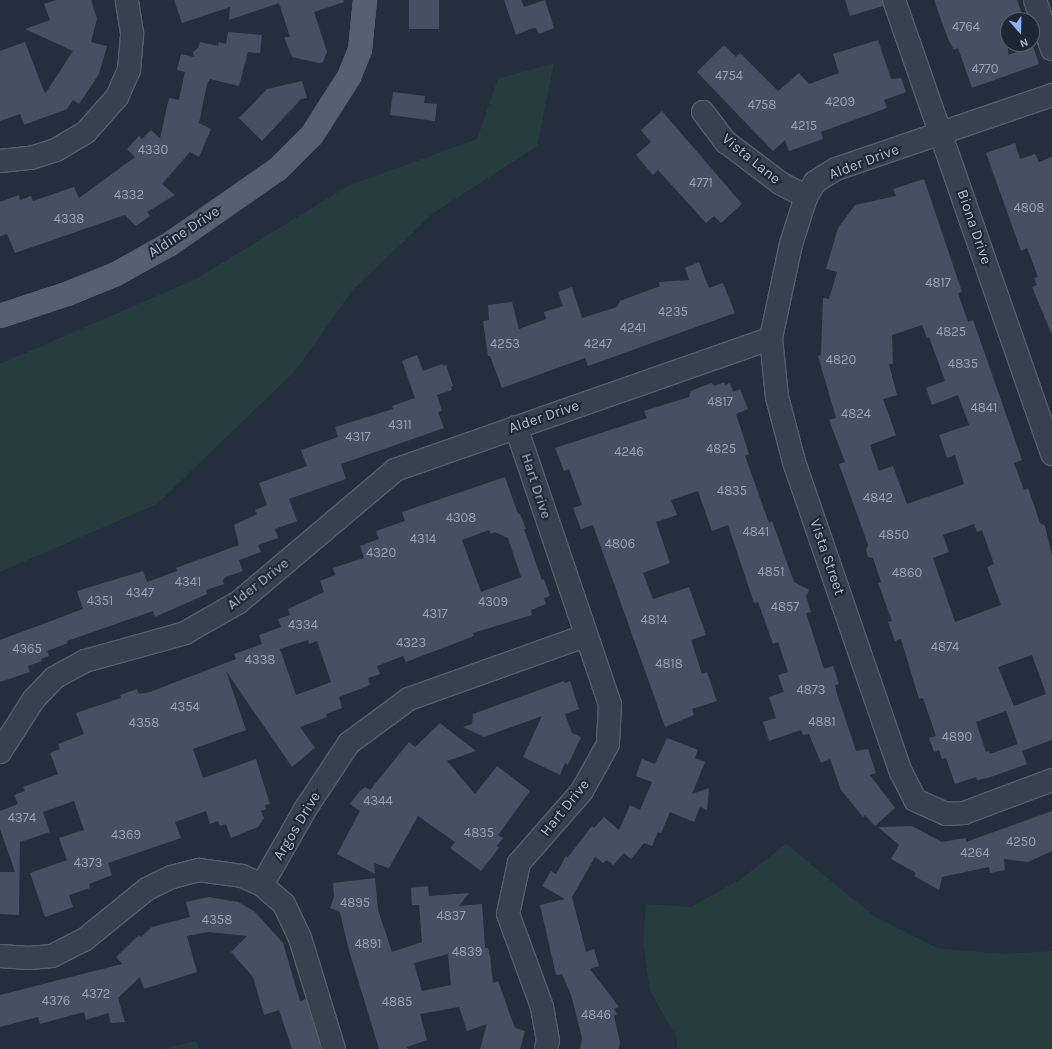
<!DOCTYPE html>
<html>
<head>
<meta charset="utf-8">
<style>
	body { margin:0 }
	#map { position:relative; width:1052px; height:1049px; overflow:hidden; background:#242f3e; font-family:Karla,sans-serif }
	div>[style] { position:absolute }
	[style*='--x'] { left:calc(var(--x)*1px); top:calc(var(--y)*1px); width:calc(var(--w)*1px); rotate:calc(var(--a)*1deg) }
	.green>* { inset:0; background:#263c3f }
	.building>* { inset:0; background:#455162; transform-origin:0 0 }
	.roads { filter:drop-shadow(1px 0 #565f6c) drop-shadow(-1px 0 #565f6c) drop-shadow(0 1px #565f6c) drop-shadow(0 -1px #565f6c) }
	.minor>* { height:22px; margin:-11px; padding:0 11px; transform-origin:11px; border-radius:11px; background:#38414e }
	.major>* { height:22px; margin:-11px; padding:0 11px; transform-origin:11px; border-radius:11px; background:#56606e }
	span { translate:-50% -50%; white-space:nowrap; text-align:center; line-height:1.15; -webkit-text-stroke:4px #1d2633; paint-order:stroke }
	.number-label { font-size:13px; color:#98a1af }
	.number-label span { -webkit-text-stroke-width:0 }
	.street-label { font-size:15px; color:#b4bcc9 }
	.north { position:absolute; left:1000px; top:12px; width:40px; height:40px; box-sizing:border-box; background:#1d2633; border:1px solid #59626f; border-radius:50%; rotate:160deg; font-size:11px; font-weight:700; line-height:16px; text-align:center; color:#b4bcc9 }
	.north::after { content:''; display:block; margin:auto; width:14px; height:18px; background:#8ab4f8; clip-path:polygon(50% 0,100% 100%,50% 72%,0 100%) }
</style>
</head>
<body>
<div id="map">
	<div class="green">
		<div style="clip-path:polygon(554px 63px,537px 146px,432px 214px,352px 291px,295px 371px,157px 504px,0 572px,0 364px,196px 279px,348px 186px,477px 139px,498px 79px)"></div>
		<div style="clip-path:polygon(786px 844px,874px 916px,937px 948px,1004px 954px,1052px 951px,1052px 1049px,677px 1049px,677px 1038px,650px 991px,643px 942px,646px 904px,691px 907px,741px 879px)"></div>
		<div style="clip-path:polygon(196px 1041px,199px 1049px,161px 1049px)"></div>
	</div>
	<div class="building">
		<div style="clip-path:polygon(56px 0,91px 0,97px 19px,91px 42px,107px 46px,99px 74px,79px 104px,73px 100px,67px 109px,24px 125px,20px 114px,0 121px,0 51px,25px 42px,45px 94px,73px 51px,25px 29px,50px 20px,44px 4px)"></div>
		<div style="clip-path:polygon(174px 0,343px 0,344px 2px,314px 12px,327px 52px,323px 62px,319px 63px,292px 57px,284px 37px,290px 37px,279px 3px,229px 20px,230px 7px,182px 23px)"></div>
		<div style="left:409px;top:0;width:30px;height:29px"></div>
		<div style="clip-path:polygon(504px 0,521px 0,524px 7px,545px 0,554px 28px,539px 34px,536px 28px,530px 29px,516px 35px)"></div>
		<div style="clip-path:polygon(845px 0,882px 0,883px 6px,850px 16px)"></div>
		<div style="clip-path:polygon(934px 0,1017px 0,1024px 20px,1008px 20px,1008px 55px,1033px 46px,1039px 64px,972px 88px,958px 48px,954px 50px,948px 39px)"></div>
		<div style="clip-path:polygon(228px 32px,262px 35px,260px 53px,248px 52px,239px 86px,210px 79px,207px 84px,199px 123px,211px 129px,199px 157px,190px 152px,162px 184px,175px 195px,147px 212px,150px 216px,136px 226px,125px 215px,15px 253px,7px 234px,0 236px,0 202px,19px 195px,20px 200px,31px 196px,33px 201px,74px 187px,79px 198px,135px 157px,127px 149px,139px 136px,142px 139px,151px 130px,160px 138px,169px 98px,179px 100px,185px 72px,177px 70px,181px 54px,194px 57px,193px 52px,198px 48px,200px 42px,218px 46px,219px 42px,226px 44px)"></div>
		<div style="clip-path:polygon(878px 40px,891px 79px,901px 78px,906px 92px,884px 100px,887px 108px,821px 132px,823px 139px,789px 151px,785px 140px,773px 151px,697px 72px,724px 45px,736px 57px,740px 53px,778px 91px,799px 73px,809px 84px,839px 73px,833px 54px)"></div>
		<div style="clip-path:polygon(302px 81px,307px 98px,301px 99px,262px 141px,239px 118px,267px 89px)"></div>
		<div style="clip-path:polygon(393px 92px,425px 96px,424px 103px,437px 104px,435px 121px,390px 115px)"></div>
		<div style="clip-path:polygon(662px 111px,742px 204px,721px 223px,714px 216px,706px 223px,658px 170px,653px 175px,636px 155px,651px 142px,641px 130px)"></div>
		<div style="clip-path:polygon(1015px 143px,1020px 159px,1035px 154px,1039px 162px,1052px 157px,1052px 335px,1032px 287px,1037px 285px,1034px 278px,1038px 277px,1027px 248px,1021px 251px,986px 153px)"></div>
		<div style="clip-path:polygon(evenodd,924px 179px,962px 292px,958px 293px,968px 322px,973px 320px,1022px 460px,1014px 463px,1024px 490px,1028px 488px,1040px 523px,1045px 526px,1052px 555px,1052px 740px,1022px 751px,1027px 764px,988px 778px,977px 780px,976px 777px,955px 784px,946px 758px,942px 759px,939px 750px,934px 752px,929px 738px,936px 736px,923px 698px,919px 699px,901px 639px,895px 641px,888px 622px,892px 621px,878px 583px,881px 582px,873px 558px,868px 557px,866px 550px,868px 545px,839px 464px,845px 462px,829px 420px,836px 418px,818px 356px,821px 355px,823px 298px,829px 299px,837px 272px,826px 269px,838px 228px,855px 205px,896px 196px,893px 189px,924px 179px,922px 325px,927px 338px,929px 337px,945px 381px,926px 388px,932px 405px,958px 395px,969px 425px,939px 435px,947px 458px,955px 455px,964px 484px,907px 504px,893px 466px,879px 471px,870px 445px,896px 435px,883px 399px,897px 395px,889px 364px,893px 364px,892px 335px,922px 325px,924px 179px,974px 524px,977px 532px,982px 530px,994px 564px,987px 567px,1001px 605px,955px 622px,933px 558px,949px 552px,943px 535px,974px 524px,924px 179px,1032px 655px,1046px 694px,1014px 706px,998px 667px,1032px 655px,924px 179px,1006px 711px,1018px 744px,990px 754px,989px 751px,986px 752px,976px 722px,1006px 711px)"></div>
		<div style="clip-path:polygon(699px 262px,709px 288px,723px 283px,735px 313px,602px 361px,588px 366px,585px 358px,502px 388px,490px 356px,488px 356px,483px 321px,489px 320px,488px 305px,512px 302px,519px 329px,546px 319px,544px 312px,563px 306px,558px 292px,572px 287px,582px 318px,617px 307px,620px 301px,660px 286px,659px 282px,689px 280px,685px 268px)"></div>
		<div style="clip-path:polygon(417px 355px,423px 371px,442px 364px,443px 366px,446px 365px,453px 386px,451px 387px,452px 390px,437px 395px,442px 411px,438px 412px,444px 428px,341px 464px,346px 479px,289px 499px,297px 521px,275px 529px,278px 538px,258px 545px,261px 552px,239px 560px,243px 571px,226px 577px,223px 580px,224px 584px,206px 590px,207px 594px,155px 617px,153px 611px,67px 641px,68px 643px,47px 651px,49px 656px,41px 659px,42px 661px,28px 666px,30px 672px,0 682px,0 640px,83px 609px,77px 591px,143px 571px,147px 582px,177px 571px,176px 568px,239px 545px,234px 525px,257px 514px,255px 510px,267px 505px,259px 483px,307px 466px,301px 450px,338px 437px,335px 427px,393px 409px,392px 406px,415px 398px,402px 361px)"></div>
		<div style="clip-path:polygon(724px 382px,725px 385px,730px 383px,733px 392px,740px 389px,748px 409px,736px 414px,749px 454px,745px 456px,769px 523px,772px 521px,794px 582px,809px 590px,806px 596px,811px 612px,806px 613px,824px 669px,833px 666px,839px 684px,835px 685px,837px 694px,856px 751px,868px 749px,876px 773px,870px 775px,895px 808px,875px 826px,865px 815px,863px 817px,841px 790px,830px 759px,821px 763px,809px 734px,803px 735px,801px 730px,769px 741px,763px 722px,776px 718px,769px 697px,784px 692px,778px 675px,788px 672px,778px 642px,773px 644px,758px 602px,754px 603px,728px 525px,712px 531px,698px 491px,671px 500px,677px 515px,656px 522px,670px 563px,643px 573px,653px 599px,689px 587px,706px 635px,691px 640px,702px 674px,707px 672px,717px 701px,692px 709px,694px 715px,665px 727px,593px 525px,581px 529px,573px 508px,582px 505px,569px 469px,564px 471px,555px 448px,647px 418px,644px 411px,689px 397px,691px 391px,711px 383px,715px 386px)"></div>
		<div style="clip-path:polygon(evenodd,505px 477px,518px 514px,520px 514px,526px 529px,524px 529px,542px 580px,544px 579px,550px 596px,544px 598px,546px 604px,531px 610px,532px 615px,473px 633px,474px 636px,406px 662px,403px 656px,377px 666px,380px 674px,368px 678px,370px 685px,339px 697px,342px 708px,326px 714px,327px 717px,300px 727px,315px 748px,292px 767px,226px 671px,246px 730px,193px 749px,203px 778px,256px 759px,270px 804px,265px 805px,266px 809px,261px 811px,264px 818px,258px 827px,231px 838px,226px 824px,220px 826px,218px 821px,210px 824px,206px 811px,175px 822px,181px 838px,108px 863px,112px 875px,89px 884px,90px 888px,69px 895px,73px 907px,45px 917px,30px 873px,67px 860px,59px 838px,84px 830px,74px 801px,43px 812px,50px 832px,20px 842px,19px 915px,0 914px,0 872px,15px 872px,0 829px,0 811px,18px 804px,14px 795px,25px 791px,23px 787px,58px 774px,50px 753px,60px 749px,58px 744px,84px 734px,76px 713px,121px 698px,120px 695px,137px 689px,139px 694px,150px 692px,236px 659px,234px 654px,262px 644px,259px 635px,281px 627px,278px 619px,290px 615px,288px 609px,324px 592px,320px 581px,335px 575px,333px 568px,364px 558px,360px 546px,379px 539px,376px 531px,405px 521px,402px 512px,505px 477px,489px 530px,491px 534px,495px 532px,508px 538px,521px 577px,481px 592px,462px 540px,489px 530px,505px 477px,308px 640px,309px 644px,317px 641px,331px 682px,296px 695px,280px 649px,308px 640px)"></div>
		<div style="clip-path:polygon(564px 681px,565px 683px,570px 681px,579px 709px,565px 714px,572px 733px,581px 737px,568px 765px,565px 763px,560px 775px,523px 757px,542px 716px,484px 737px,463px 727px,472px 724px,473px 714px)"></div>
		<div style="clip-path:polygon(440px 723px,476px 751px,447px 761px,475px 794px,497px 766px,530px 791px,498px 835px,503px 838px,497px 846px,499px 848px,481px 871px,450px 848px,455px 842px,418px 816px,389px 868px,374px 863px,375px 874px,337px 854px,360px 811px,350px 804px,359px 792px,365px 787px,370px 790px,409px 742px,415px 747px)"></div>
		<div style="clip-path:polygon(667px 738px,698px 750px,695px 758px,705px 762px,692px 794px,709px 788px,707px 810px,700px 807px,694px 822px,670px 812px,661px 833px,658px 832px,652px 846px,644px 843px,631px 859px,624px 853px,613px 865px,607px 860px,603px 863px,595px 857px,572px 897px,586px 952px,594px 949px,599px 966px,590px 969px,619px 1007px,614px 1009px,617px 1014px,614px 1016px,620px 1042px,619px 1049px,580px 1049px,582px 1038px,571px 995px,562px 974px,556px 975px,540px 905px,565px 899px,542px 886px,551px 871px,556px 874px,566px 856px,568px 857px,592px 826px,594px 828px,604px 817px,619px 830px,630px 805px,640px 810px,652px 782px,636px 776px,642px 759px,655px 764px)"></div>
		<div style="clip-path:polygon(1052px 811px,1052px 851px,1028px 862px,1004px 859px,1005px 870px,990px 873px,989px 867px,942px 877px,939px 890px,914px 876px,916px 873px,891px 859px,899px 845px,878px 827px,912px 826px,942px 842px,966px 838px,966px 842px)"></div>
		<div style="clip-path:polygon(evenodd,375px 878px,378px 910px,392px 952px,422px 942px,419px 905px,412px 905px,411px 888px,428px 886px,429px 896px,469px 893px,459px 906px,482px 904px,485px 948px,488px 948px,490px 956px,493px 983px,498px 981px,515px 1028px,525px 1031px,520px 1049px,480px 1049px,487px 1024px,467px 1031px,459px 1007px,420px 1014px,427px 1040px,407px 1047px,408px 1049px,379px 1049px,348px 947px,340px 912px,330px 908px,334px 897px,333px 883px,375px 878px,448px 954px,451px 985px,422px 991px,414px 963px,448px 954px)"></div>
		<div style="clip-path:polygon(209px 897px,238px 902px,254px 911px,283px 943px,300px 1001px,306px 999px,321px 1049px,292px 1049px,279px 1010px,264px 1015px,253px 977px,231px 952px,247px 936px,209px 932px,187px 936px,197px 972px,144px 989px,140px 977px,118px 998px,125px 1022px,111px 1023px,108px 1013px,86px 1020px,84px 1012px,40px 1024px,38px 1017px,0 1027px,0 995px,122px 964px,116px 957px,139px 935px,141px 937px,152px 927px,190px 917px,186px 902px)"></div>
	</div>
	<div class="roads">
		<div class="minor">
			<div style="--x:894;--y:0;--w:481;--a:70.8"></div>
			<div style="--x:1035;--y:0;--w:52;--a:70.9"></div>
			<div style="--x:703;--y:112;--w:38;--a:53"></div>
			<div style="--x:726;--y:142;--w:68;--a:37.2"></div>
			<div style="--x:780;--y:183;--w:30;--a:28"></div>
			<div style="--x:0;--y:161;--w:31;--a:-6"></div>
			<div style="--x:31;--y:158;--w:26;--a:-18"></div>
			<div style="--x:56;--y:150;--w:35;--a:-31"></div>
			<div style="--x:86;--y:132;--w:47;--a:-48.5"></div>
			<div style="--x:117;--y:97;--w:30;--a:-66"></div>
			<div style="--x:129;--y:70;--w:37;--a:-85"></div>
			<div style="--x:132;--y:33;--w:33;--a:-99"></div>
			<div style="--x:771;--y:338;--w:59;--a:84.2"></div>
			<div style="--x:777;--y:397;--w:67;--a:75.3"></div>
			<div style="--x:794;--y:462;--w:328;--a:71"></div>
			<div style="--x:901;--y:772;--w:31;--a:63"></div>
			<div style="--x:915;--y:800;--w:34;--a:24"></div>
			<div style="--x:946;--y:814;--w:18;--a:-3"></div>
			<div style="--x:964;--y:813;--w:94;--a:-20.6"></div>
			<div style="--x:516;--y:427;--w:293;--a:71.3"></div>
			<div style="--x:610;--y:704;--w:40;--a:92.9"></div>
			<div style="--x:608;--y:744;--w:54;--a:119"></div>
			<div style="--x:582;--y:791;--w:96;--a:131.2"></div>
			<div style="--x:519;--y:863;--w:52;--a:102.2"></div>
			<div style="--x:508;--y:914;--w:99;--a:69.9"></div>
			<div style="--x:542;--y:1007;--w:34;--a:80"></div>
			<div style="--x:548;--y:1040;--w:9;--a:103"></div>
			<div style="--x:0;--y:752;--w:63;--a:-57.3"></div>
			<div style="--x:34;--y:699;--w:29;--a:-46"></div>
			<div style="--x:54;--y:678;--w:35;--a:-29"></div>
			<div style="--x:85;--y:661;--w:104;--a:-15.6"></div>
			<div style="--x:185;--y:633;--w:62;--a:-29.9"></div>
			<div style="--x:239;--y:602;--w:204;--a:-40.2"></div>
			<div style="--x:395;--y:470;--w:398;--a:-19.3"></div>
			<div style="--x:771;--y:338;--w:96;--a:-78"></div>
			<div style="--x:791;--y:244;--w:49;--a:-72.3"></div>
			<div style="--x:806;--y:197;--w:17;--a:-59"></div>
			<div style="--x:815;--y:182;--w:25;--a:-32"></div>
			<div style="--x:836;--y:169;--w:228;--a:-18.9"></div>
			<div style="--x:262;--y:885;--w:29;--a:41"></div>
			<div style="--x:284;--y:904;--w:38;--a:65"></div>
			<div style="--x:300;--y:938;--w:116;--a:73"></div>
			<div style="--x:0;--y:956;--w:29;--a:4"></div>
			<div style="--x:29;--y:958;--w:23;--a:-5"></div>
			<div style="--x:52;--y:956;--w:36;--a:-27"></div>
			<div style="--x:84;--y:940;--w:81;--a:-39"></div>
			<div style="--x:147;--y:889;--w:28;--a:-26"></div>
			<div style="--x:172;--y:877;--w:28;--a:-15"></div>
			<div style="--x:199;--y:870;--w:43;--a:7.9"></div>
			<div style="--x:242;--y:876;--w:22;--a:24"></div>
			<div style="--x:262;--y:885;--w:89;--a:-60.3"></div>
			<div style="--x:306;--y:808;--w:78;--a:-56.5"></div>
			<div style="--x:349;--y:743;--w:74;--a:-36.3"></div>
			<div style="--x:409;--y:699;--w:187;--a:-19.7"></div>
		</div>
		<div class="major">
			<div style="--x:0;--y:316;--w:71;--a:-18.2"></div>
			<div style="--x:67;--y:294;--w:53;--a:-22.2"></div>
			<div style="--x:116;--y:274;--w:62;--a:-29.1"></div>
			<div style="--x:170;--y:244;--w:131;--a:-34.8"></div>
			<div style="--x:278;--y:169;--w:48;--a:-45"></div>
			<div style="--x:312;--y:135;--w:69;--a:-57.5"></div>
			<div style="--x:349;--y:77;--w:29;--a:-68"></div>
			<div style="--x:360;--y:50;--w:50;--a:-84.3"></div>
		</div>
	</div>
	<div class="number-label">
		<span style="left:966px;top:27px">4764</span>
		<span style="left:985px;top:69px">4770</span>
		<span style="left:729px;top:76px">4754</span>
		<span style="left:840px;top:102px">4209</span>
		<span style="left:762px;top:105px">4758</span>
		<span style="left:804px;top:126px">4215</span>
		<span style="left:153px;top:150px">4330</span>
		<span style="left:701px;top:183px">4771</span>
		<span style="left:129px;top:195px">4332</span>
		<span style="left:1029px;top:208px">4808</span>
		<span style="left:69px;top:219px">4338</span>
		<span style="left:938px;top:283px">4817</span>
		<span style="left:673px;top:312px">4235</span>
		<span style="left:633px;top:328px">4241</span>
		<span style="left:951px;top:332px">4825</span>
		<span style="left:505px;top:344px">4253</span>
		<span style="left:598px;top:344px">4247</span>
		<span style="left:841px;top:360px">4820</span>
		<span style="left:963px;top:364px">4835</span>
		<span style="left:720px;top:402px">4817</span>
		<span style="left:984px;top:408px">4841</span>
		<span style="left:856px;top:414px">4824</span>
		<span style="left:400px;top:425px">4311</span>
		<span style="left:358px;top:437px">4317</span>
		<span style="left:721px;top:449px">4825</span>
		<span style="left:629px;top:452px">4246</span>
		<span style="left:732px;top:491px">4835</span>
		<span style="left:878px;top:498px">4842</span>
		<span style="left:461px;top:518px">4308</span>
		<span style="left:756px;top:532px">4841</span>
		<span style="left:894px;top:535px">4850</span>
		<span style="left:423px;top:539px">4314</span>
		<span style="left:620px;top:544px">4806</span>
		<span style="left:381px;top:553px">4320</span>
		<span style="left:771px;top:572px">4851</span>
		<span style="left:907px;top:573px">4860</span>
		<span style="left:188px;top:582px">4341</span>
		<span style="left:140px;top:593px">4347</span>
		<span style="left:100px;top:601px">4351</span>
		<span style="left:493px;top:602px">4309</span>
		<span style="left:785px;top:607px">4857</span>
		<span style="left:435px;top:614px">4317</span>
		<span style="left:654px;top:620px">4814</span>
		<span style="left:303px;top:625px">4334</span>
		<span style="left:411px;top:643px">4323</span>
		<span style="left:945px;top:647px">4874</span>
		<span style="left:27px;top:649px">4365</span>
		<span style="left:260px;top:660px">4338</span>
		<span style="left:669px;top:664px">4818</span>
		<span style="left:811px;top:690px">4873</span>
		<span style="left:185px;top:707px">4354</span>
		<span style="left:822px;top:722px">4881</span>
		<span style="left:144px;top:723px">4358</span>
		<span style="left:957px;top:737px">4890</span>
		<span style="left:378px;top:801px">4344</span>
		<span style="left:22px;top:818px">4374</span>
		<span style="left:479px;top:833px">4835</span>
		<span style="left:126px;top:835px">4369</span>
		<span style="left:1021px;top:842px">4250</span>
		<span style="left:975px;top:853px">4264</span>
		<span style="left:88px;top:863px">4373</span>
		<span style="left:355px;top:903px">4895</span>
		<span style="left:451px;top:916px">4837</span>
		<span style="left:217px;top:920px">4358</span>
		<span style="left:368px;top:944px">4891</span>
		<span style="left:467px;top:952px">4839</span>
		<span style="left:96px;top:994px">4372</span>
		<span style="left:56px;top:1001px">4376</span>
		<span style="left:397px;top:1002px">4885</span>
		<span style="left:596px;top:1015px">4846</span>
	</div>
	<div class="street-label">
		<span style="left:751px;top:159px;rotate:39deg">Vista Lane</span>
		<span style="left:864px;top:162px;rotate:-21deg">Alder Drive</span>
		<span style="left:974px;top:227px;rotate:71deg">Biona Drive</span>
		<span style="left:184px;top:232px;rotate:-33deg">Aldine Drive</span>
		<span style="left:544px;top:417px;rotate:-19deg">Alder Drive</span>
		<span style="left:536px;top:486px;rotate:72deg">Hart Drive</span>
		<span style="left:827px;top:557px;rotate:71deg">Vista Street</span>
		<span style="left:258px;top:584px;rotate:-38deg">Alder Drive</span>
		<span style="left:565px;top:808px;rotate:-51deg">Hart Drive</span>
		<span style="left:297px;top:826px;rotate:-59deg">Argos Drive</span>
	</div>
	<div class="north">N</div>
</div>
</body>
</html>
